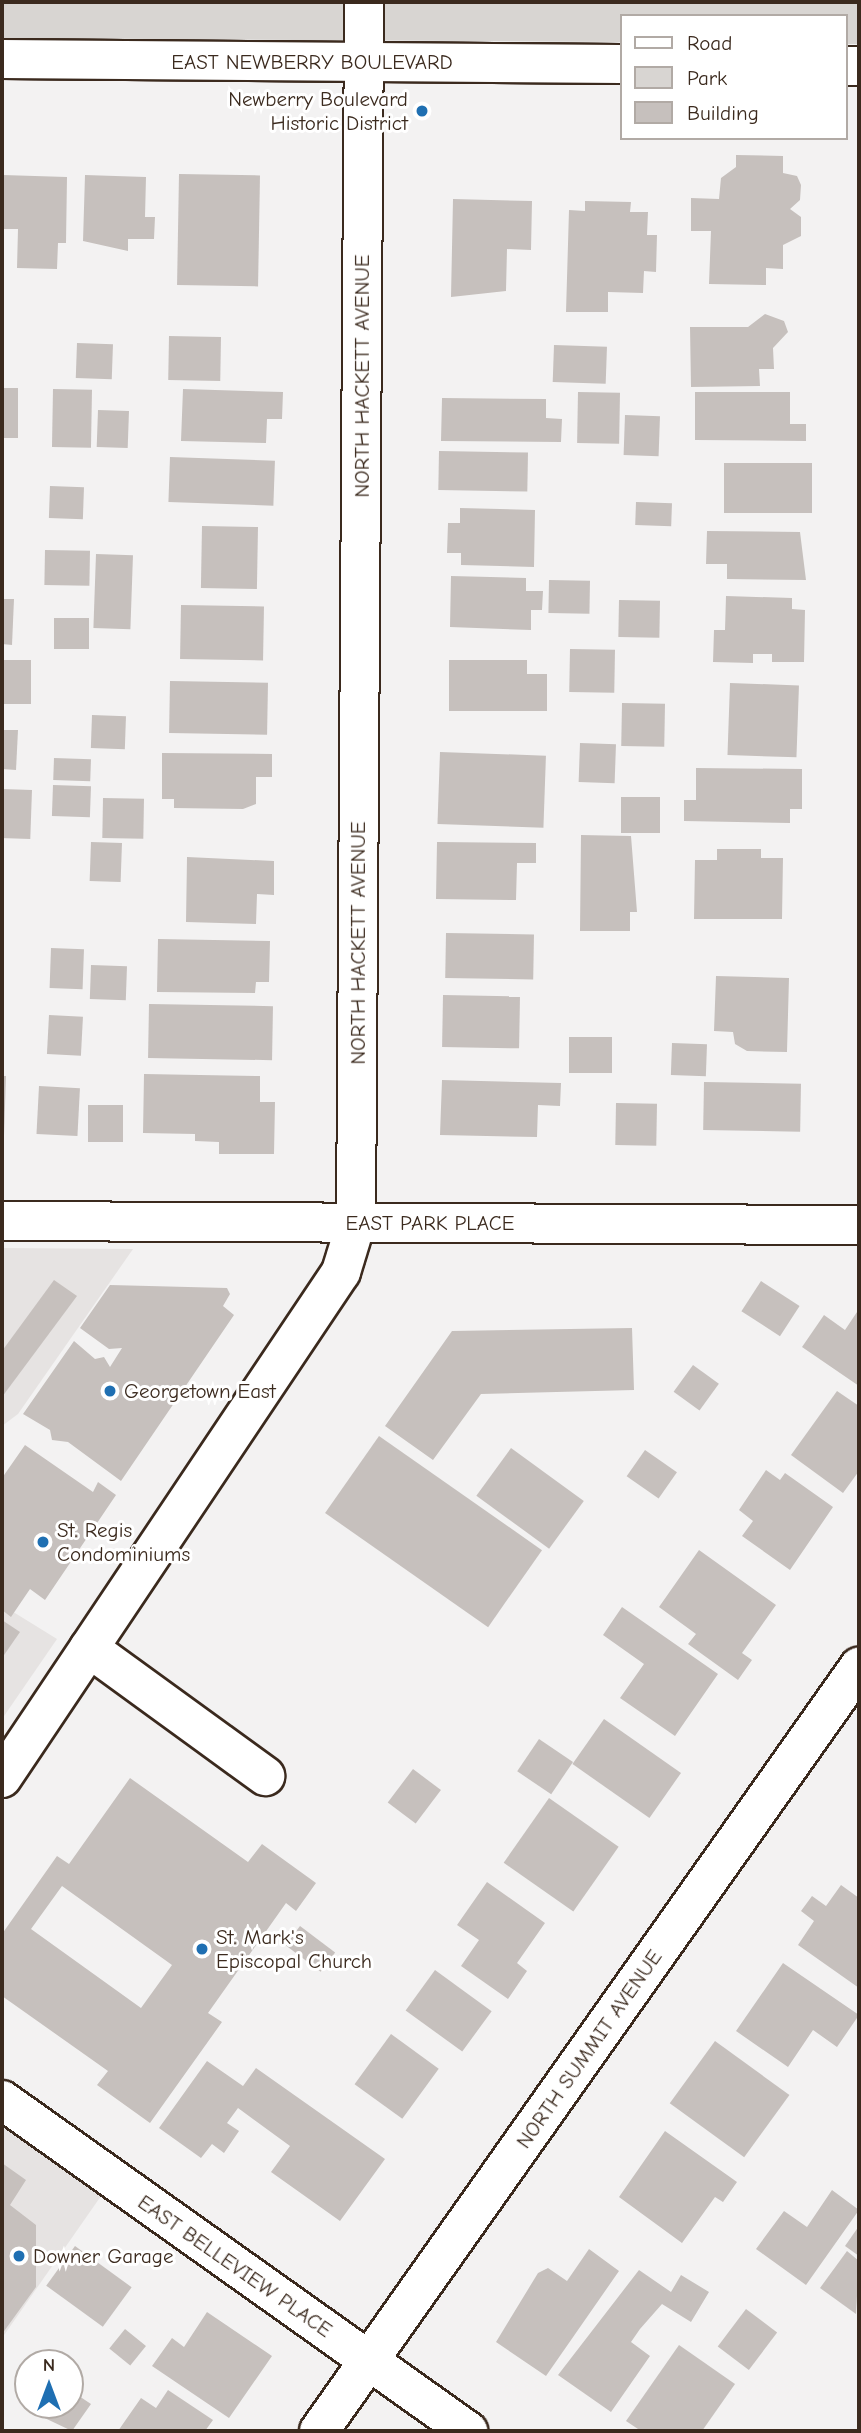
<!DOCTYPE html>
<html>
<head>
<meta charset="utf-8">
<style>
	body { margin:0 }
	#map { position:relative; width:861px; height:2433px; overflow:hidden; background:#f3f2f2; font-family:"Comic Neue",sans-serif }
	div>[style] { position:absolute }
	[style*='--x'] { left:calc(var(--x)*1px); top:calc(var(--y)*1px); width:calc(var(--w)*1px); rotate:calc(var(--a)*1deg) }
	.built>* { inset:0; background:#e6e3e2 }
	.green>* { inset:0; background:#d8d5d2 }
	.building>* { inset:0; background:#c6c0bd; transform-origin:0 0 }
	.roads { filter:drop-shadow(2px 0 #3b2a1e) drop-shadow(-2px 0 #3b2a1e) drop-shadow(0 2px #3b2a1e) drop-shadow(0 -2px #3b2a1e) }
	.minor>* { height:38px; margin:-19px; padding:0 19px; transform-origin:19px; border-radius:19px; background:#fff }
	.dots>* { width:19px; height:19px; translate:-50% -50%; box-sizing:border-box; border:4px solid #fff; border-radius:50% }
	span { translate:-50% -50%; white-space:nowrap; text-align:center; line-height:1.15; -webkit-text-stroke:6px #fff; paint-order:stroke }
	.street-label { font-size:21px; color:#3b2a1e }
	.poi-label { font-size:21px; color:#3b2a1e }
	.right { translate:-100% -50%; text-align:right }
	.left { translate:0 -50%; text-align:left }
	.frame { position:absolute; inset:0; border:4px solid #3b2a1e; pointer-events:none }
	.legend { position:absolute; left:620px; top:14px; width:228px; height:126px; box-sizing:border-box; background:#fff; border:2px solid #b1aaa5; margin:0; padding:9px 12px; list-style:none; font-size:21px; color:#3b2a1e }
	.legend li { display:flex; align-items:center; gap:14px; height:35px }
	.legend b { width:35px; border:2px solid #b1aaa5 }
	.north { position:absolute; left:14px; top:2349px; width:70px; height:70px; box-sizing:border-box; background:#fff; border:2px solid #b1aaa5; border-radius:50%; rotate:0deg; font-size:19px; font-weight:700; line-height:28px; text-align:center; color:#3b2a1e }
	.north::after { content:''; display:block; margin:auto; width:24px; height:32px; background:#1f6fb2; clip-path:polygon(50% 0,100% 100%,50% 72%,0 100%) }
</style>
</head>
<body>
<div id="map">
	<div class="built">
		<div style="clip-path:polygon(2px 1248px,133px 1249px,18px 1414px,2px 1426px)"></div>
		<div style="clip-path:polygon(2px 1605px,57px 1639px,2px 1719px)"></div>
		<div style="clip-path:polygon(2px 2126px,101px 2196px,2px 2338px)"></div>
	</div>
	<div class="green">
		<div style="clip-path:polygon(2px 2px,859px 2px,859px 44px,845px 44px,845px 16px,621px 16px,621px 42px,2px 38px)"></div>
	</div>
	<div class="building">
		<div style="clip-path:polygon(736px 155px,783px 156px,783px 173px,797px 176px,801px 185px,800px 200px,790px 209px,801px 217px,801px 236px,783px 245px,783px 269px,766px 268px,766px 285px,709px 284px,711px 231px,691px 231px,691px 198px,719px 199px,721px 178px,736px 167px)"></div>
		<div style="left:179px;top:174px;width:81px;height:111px;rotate:1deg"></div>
		<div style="clip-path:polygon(3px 175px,67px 177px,66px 243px,58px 243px,57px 269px,17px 268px,18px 229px,2px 229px)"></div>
		<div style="clip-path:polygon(85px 175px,146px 177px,145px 217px,155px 217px,154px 239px,128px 239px,128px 251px,83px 241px)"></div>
		<div style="clip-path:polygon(453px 199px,532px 201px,531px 250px,507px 249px,506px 291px,451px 297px)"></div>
		<div style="clip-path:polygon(585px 201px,631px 202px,630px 212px,648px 212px,647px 235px,657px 235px,656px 272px,644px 271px,643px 293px,608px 292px,608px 312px,566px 312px,569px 210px,585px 211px)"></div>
		<div style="clip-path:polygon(765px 314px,784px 321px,788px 332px,773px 348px,774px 369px,759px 369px,760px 386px,691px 387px,690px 327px,748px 327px)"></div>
		<div style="left:169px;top:336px;width:52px;height:44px;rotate:1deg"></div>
		<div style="left:77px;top:343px;width:36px;height:35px;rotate:2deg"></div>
		<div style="left:554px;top:345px;width:53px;height:37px;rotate:2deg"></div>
		<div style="left:2px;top:388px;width:16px;height:50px"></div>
		<div style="left:53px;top:389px;width:39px;height:58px;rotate:1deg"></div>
		<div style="clip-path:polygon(183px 389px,283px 392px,282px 419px,267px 419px,266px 443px,181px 441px)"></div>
		<div style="left:578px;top:392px;width:42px;height:51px;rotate:1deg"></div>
		<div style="clip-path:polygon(695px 392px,790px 392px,790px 424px,806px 424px,806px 441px,695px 440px)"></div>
		<div style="clip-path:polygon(442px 398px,546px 399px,546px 418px,562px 419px,561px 442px,441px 441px)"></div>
		<div style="left:98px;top:410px;width:31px;height:37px;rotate:2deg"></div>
		<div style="left:625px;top:415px;width:35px;height:40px;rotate:2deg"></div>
		<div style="left:439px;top:451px;width:89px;height:39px;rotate:1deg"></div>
		<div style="left:170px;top:457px;width:105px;height:45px;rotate:2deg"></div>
		<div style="left:724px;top:463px;width:88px;height:50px"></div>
		<div style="left:50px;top:486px;width:34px;height:32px;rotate:2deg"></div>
		<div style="left:636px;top:502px;width:36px;height:23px;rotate:2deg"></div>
		<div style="clip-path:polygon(460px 508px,535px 510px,534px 567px,461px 565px,461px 553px,447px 553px,448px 523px,460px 523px)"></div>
		<div style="left:202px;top:526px;width:56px;height:62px;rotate:1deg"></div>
		<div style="clip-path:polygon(707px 531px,800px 532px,806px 580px,727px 579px,727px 564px,706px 564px)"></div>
		<div style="left:45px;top:550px;width:45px;height:35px;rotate:1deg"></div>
		<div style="left:96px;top:554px;width:37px;height:74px;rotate:2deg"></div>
		<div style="clip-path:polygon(451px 576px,526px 578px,526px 591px,543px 591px,542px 610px,531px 610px,531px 630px,450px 627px)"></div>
		<div style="left:549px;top:580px;width:41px;height:33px;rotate:1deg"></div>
		<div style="clip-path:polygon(726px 596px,792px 598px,792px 609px,805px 610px,804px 662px,772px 662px,772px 654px,753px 654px,753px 663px,713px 662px,714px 630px,725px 630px)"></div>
		<div style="clip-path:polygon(2px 599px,14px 599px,12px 645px,2px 644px)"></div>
		<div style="left:619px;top:600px;width:41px;height:37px;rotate:1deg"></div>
		<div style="left:181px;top:605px;width:83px;height:54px;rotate:1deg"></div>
		<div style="left:54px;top:618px;width:35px;height:31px"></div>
		<div style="left:570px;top:649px;width:45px;height:43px;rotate:1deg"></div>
		<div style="left:2px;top:660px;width:29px;height:44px"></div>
		<div style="clip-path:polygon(449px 660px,527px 660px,527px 674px,547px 674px,547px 711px,449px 711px)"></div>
		<div style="left:170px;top:681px;width:98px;height:52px;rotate:1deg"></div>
		<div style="left:730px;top:683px;width:69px;height:72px;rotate:2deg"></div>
		<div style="left:622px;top:703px;width:43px;height:43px;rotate:1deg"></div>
		<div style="left:92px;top:715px;width:34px;height:33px;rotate:2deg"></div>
		<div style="clip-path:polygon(2px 730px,18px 730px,16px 770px,2px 769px)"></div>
		<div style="left:580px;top:743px;width:36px;height:39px;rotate:2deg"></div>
		<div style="left:440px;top:752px;width:106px;height:72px;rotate:2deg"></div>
		<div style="clip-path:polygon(162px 753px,272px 754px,272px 777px,256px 777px,256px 804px,243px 809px,174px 808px,174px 799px,162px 799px)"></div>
		<div style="left:54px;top:758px;width:37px;height:22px;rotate:2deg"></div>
		<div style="clip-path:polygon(696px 768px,802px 769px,802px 809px,790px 809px,790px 823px,684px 821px,684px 800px,696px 800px)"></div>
		<div style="left:53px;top:785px;width:38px;height:31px;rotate:2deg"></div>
		<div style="left:2px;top:789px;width:30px;height:49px;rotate:2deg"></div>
		<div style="left:621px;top:797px;width:39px;height:36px"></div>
		<div style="left:103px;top:798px;width:41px;height:40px;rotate:1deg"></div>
		<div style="clip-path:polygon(581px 835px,631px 836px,637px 912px,630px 912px,630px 931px,580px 931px)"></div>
		<div style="left:91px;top:842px;width:31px;height:39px;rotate:2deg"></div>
		<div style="clip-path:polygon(437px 842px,536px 843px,536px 863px,517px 863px,516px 900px,436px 899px)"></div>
		<div style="clip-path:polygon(717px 849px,761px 849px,761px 858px,783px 858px,782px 919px,694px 919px,695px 860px,717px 860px)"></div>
		<div style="clip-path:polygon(187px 857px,274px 861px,274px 895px,257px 894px,256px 924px,186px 922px)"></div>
		<div style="left:446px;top:933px;width:88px;height:45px;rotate:1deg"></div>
		<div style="clip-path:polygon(158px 939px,270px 941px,269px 982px,256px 982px,255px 993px,157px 992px)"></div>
		<div style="left:51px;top:948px;width:33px;height:40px;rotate:2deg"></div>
		<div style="left:91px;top:965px;width:36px;height:34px;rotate:2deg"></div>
		<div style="clip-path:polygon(716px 976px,789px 978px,787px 1052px,747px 1051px,735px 1044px,733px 1032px,714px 1031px)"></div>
		<div style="left:443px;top:995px;width:77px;height:52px;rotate:1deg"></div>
		<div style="left:149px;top:1004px;width:124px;height:54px;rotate:1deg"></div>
		<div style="left:49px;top:1015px;width:34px;height:39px;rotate:3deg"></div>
		<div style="left:569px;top:1037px;width:43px;height:36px"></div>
		<div style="left:672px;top:1043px;width:35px;height:32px;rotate:2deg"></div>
		<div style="clip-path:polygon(144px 1074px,260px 1076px,260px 1102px,275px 1102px,274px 1154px,219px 1154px,219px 1142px,195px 1141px,195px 1134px,143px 1133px)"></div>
		<div style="clip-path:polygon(2px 1076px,6px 1076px,4px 1135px,2px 1135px)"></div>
		<div style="clip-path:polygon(442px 1080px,561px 1083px,560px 1106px,538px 1105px,537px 1137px,440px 1135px)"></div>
		<div style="left:704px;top:1082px;width:97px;height:48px;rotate:1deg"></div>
		<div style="left:39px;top:1086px;width:41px;height:48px;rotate:3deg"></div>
		<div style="left:616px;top:1103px;width:41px;height:42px;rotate:1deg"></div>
		<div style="left:88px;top:1105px;width:35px;height:37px"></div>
		<div style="clip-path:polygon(54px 1280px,77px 1296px,2px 1397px,2px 1351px)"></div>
		<div style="left:761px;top:1281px;width:46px;height:36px;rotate:33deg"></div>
		<div style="clip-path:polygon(110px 1285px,227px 1288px,230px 1294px,223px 1306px,234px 1315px,121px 1481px,68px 1442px,52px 1440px,50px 1430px,23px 1414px,74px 1341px,95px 1359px,104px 1357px,110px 1367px,122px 1348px,109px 1349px,80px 1328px)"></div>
		<div style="clip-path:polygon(859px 1309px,859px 1386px,802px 1347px,824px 1315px,845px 1330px)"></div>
		<div style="clip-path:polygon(632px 1328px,634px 1390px,481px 1394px,433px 1460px,385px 1426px,452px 1331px)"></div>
		<div style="left:693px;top:1365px;width:32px;height:33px;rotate:36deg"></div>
		<div style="clip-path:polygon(837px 1391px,859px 1406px,859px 1471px,843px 1493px,791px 1455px)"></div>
		<div style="left:379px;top:1436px;width:199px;height:94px;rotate:35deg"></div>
		<div style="clip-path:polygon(25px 1445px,93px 1492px,98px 1482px,116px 1495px,45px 1600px,30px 1589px,11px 1617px,2px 1610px,2px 1478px)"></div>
		<div style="left:511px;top:1448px;width:90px;height:59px;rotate:36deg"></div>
		<div style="left:645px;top:1450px;width:39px;height:32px;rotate:35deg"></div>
		<div style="clip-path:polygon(766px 1470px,780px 1480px,785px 1473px,833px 1507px,790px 1570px,742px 1536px,753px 1521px,739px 1510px)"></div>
		<div style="clip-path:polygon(699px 1550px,776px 1605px,742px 1653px,752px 1660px,738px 1680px,688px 1644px,696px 1634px,659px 1607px)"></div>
		<div style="clip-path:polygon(622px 1607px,718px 1674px,675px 1736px,620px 1698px,644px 1664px,603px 1635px)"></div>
		<div style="clip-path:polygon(2px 1620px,20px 1632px,2px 1658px)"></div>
		<div style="left:604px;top:1719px;width:94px;height:55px;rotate:35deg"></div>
		<div style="left:539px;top:1739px;width:41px;height:39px;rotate:34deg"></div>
		<div style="left:413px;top:1769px;width:35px;height:42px;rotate:37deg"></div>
		<div style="clip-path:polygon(evenodd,130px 1778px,248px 1862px,262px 1844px,316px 1883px,296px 1911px,286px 1903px,208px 2013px,222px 2022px,150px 2123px,97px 2085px,108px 2071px,2px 1996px,2px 1934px,57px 1856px,69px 1864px,130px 1778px,62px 1886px,172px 1965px,141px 2008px,31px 1929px,62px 1886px)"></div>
		<div style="left:549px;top:1798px;width:85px;height:79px;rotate:35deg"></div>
		<div style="clip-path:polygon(487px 1882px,545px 1923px,517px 1963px,527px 1971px,508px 1999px,461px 1966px,479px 1940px,457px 1925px)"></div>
		<div style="clip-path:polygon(841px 1885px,859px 1898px,859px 1988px,798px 1945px,814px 1921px,801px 1911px,812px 1896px,826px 1906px)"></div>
		<div style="left:300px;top:1926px;width:44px;height:24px;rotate:37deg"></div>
		<div style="clip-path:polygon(783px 1963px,859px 2015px,837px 2047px,813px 2030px,788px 2067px,736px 2031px)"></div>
		<div style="left:435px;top:1970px;width:70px;height:50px;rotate:36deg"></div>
		<div style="left:391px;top:2034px;width:59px;height:62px;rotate:36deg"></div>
		<div style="left:715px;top:2041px;width:92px;height:77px;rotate:36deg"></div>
		<div style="clip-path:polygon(207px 2061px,243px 2086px,256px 2068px,385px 2159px,340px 2221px,271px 2172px,290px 2146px,238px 2108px,227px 2123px,239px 2131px,224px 2153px,212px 2144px,201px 2158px,159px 2128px)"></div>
		<div style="clip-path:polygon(665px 2131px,737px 2182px,723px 2202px,715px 2197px,682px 2243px,619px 2197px)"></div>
		<div style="clip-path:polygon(2px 2163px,26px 2180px,10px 2205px,36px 2225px,36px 2287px,2px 2334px)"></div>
		<div style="clip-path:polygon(832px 2190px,859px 2210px,806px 2285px,756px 2249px,784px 2211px,807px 2227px)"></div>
		<div style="clip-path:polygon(859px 2226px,859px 2256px,845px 2246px)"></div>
		<div style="left:75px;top:2246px;width:70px;height:49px;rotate:36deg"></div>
		<div style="clip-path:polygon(589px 2249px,619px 2271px,546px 2376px,496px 2342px,538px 2273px,548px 2268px,567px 2281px)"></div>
		<div style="clip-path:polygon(847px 2251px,859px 2261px,856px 2314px,820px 2288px)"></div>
		<div style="clip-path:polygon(639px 2270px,671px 2292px,681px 2275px,709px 2292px,691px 2322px,662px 2304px,640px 2329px,631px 2342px,650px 2356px,611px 2412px,558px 2375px)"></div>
		<div style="left:746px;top:2309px;width:39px;height:47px;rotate:37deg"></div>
		<div style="clip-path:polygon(207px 2312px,272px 2356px,229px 2418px,152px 2366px,172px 2338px,184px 2347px)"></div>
		<div style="left:125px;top:2329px;width:27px;height:25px;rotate:39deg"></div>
		<div style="clip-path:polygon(679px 2345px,735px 2384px,702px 2431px,641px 2431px,626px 2421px)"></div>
		<div style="clip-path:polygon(70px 2390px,91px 2404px,72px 2431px,32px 2412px,37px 2405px,70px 2405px)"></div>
		<div style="clip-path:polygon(168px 2390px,213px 2420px,205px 2431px,118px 2431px,141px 2398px,156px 2408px)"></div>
	</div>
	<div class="roads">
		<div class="minor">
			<div style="--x:2;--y:59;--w:619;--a:0.46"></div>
			<div style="--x:845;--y:66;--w:14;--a:0"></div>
			<div style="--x:2;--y:1221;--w:857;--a:0.27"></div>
			<div style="--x:89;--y:1648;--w:218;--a:36"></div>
			<div style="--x:2;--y:1778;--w:609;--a:-56.18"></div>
			<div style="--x:341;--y:1272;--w:51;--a:-73"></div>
			<div style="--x:356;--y:1223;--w:1221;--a:-89.62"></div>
			<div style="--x:2;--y:2100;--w:572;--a:35.39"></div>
			<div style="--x:319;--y:2431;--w:936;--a:-54.75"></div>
		</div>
	</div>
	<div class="dots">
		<div style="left:422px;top:111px;background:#1f6fb2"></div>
		<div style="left:110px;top:1391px;background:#1f6fb2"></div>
		<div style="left:43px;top:1542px;background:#1f6fb2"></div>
		<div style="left:202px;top:1949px;background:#1f6fb2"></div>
		<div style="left:19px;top:2256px;background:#1f6fb2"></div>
	</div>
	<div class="street-label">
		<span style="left:312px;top:62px">EAST NEWBERRY BOULEVARD</span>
		<span style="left:362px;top:376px;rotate:-90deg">NORTH HACKETT AVENUE</span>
		<span style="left:358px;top:943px;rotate:-90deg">NORTH HACKETT AVENUE</span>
		<span style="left:430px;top:1223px">EAST PARK PLACE</span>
		<span style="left:589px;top:2049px;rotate:-55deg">NORTH SUMMIT AVENUE</span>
		<span style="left:235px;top:2266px;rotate:35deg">EAST BELLEVIEW PLACE</span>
	</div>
	<div class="poi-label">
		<span class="right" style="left:408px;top:111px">Newberry Boulevard<br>Historic District</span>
		<span class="left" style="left:124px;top:1391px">Georgetown East</span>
		<span class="left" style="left:57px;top:1542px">St. Regis<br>Condominiums</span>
		<span class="left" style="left:216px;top:1949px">St. Mark's<br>Episcopal Church</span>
		<span class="left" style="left:33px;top:2256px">Downer Garage</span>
	</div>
	<div class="frame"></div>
	<ul class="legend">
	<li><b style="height:9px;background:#fff"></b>Road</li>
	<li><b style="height:19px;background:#d8d5d2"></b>Park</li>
	<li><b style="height:19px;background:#c6c0bd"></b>Building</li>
	</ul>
	<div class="north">N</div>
</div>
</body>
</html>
